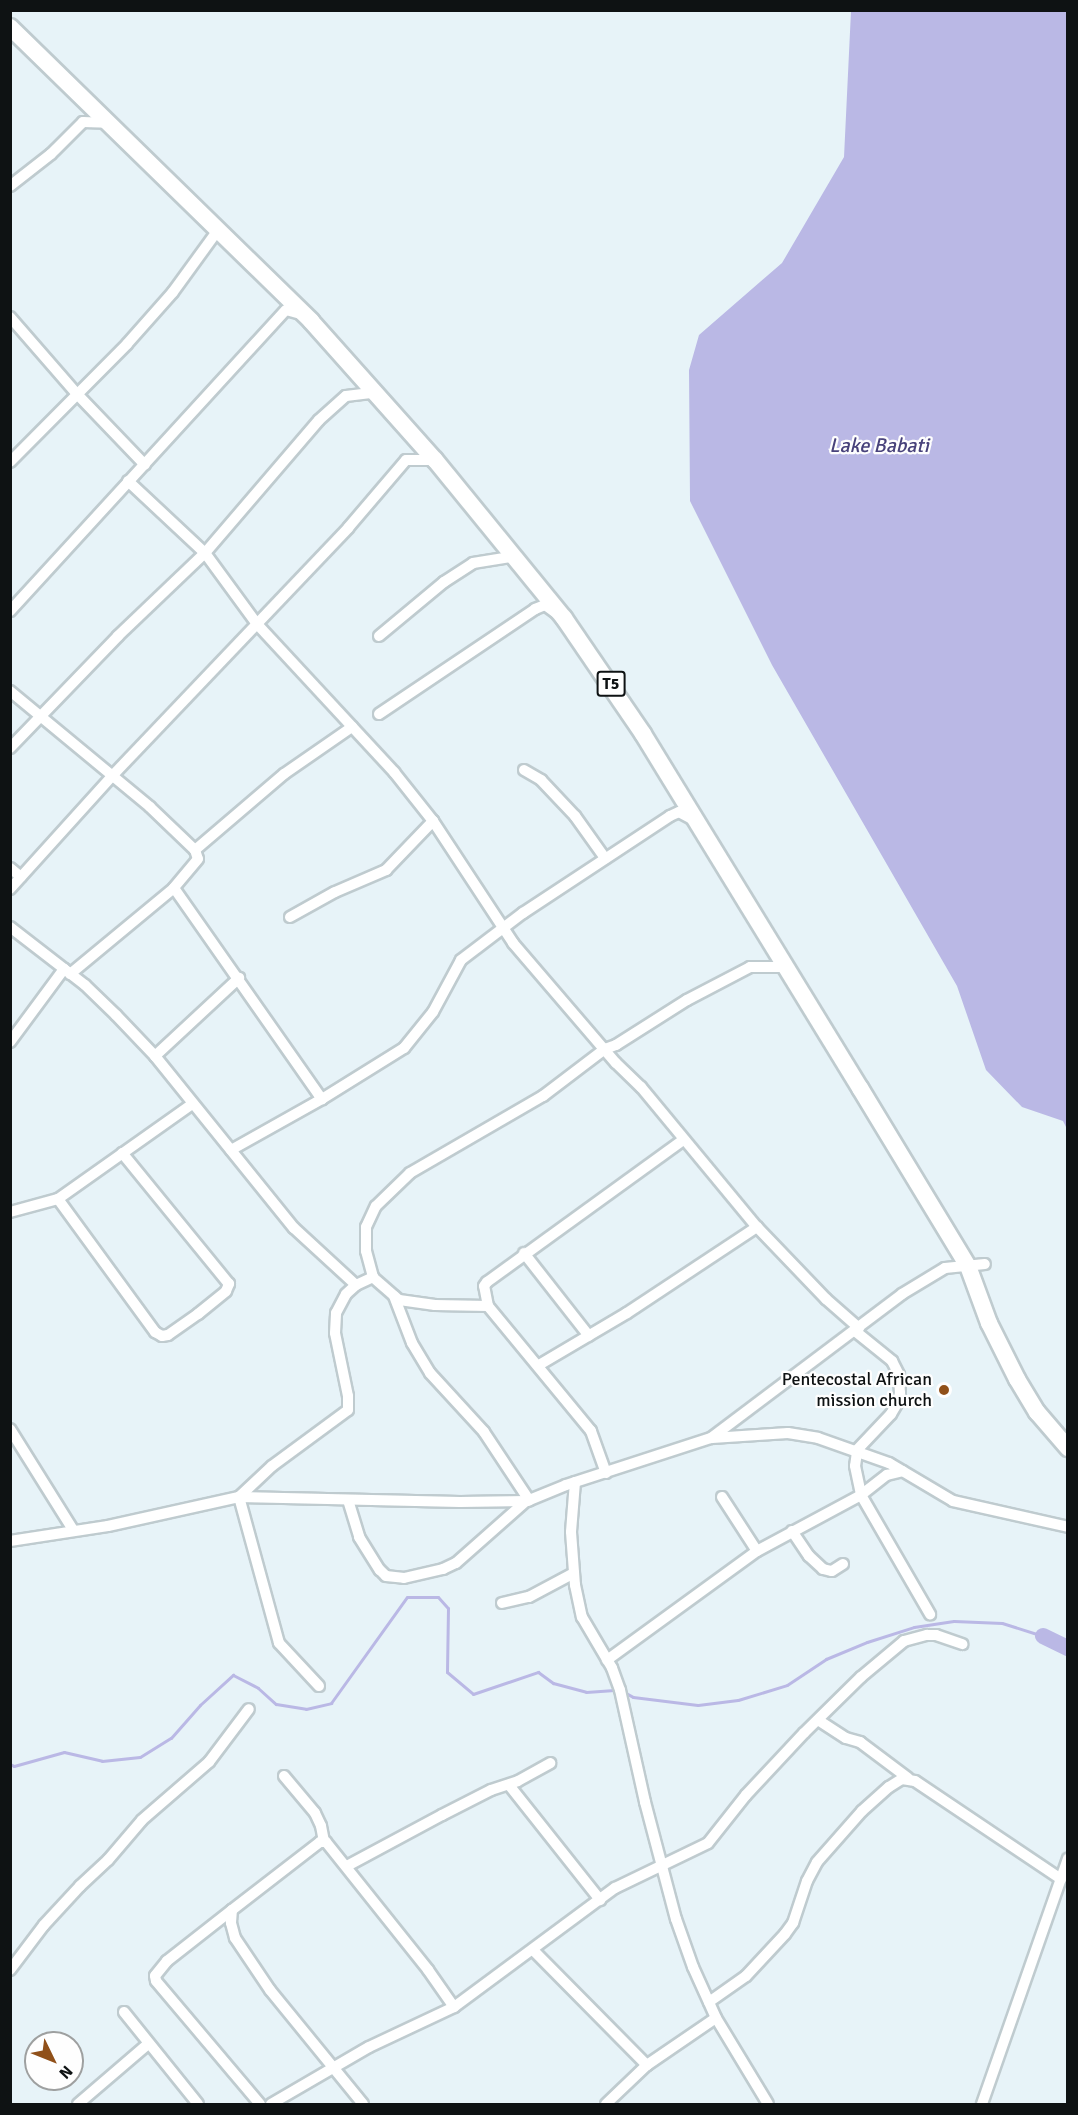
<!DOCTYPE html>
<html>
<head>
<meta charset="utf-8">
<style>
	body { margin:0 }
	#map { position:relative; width:1078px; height:2115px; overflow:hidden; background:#e7f3f8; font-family:Signika,sans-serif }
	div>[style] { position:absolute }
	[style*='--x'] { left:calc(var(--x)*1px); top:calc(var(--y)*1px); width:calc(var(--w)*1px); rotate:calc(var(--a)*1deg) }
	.water>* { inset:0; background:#bab8e5 }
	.stream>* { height:3px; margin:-1.5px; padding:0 1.5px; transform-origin:1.5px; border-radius:1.5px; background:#bab8e5 }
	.river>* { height:16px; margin:-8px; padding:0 8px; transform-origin:8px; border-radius:8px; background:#bab8e5 }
	.roads { filter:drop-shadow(2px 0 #bfcbcf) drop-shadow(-2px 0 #bfcbcf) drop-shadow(0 2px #bfcbcf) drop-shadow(0 -2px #bfcbcf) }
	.minor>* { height:10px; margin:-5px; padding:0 5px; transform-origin:5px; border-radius:5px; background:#fff }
	.trunk>* { height:16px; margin:-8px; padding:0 8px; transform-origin:8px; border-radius:8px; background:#fff }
	.dots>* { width:16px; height:16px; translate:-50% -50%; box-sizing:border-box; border:3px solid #fefefe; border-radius:50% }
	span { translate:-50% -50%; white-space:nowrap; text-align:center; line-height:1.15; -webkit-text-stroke:4.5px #fefefe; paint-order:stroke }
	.shield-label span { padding:2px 4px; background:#fefefe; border:2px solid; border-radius:4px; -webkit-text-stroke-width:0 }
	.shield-label { font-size:16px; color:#0e1213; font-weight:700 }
	.poi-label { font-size:18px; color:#0e1213 }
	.right { translate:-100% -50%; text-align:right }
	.water-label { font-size:20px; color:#48427b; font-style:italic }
	.frame { position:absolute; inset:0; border:12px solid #0e1213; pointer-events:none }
	.north { position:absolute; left:24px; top:2031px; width:60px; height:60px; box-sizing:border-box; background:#fefefe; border:2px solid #9ea0a0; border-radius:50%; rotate:133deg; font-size:16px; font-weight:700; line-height:24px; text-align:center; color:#0e1213 }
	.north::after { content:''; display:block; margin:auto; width:21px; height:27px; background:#905019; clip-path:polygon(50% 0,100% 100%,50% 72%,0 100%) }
</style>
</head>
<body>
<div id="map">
	<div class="water">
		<div style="clip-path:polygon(851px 11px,1067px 11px,1067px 1129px,1063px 1121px,1022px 1107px,986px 1070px,957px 986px,772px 665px,690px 501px,689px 370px,699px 335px,782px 263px,844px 157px)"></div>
	</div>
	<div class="stream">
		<div style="--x:624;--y:1692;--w:10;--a:29"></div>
		<div style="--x:633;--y:1697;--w:65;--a:7"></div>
		<div style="--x:698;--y:1705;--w:40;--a:-7.1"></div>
		<div style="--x:738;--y:1700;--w:51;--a:-17"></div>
		<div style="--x:787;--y:1685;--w:47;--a:-33.7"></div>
		<div style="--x:826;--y:1659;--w:44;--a:-22.5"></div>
		<div style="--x:867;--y:1642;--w:49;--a:-17.7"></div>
		<div style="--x:914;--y:1627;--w:40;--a:-8.5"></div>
		<div style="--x:954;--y:1621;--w:48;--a:2.4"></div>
		<div style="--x:1002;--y:1623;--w:43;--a:17.6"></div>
		<div style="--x:10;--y:1764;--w:4;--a:27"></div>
		<div style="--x:14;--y:1766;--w:52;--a:-15.6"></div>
		<div style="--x:64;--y:1752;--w:39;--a:13"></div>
		<div style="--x:102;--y:1761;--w:38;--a:-6"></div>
		<div style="--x:140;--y:1757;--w:36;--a:-32"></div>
		<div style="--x:171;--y:1738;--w:44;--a:-48.7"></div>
		<div style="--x:200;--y:1705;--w:45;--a:-42.3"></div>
		<div style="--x:233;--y:1675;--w:28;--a:27"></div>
		<div style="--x:258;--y:1688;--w:24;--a:42"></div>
		<div style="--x:276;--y:1704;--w:30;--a:9"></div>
		<div style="--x:306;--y:1709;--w:26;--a:-13"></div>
		<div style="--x:331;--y:1703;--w:130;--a:-54.4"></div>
		<div style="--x:407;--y:1597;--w:31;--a:0"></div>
		<div style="--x:438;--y:1597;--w:15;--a:48"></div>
		<div style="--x:448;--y:1608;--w:64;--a:90.9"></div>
		<div style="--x:447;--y:1672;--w:34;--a:40"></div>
		<div style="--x:473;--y:1694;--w:69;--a:-18.7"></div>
		<div style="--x:538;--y:1672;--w:19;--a:36"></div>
		<div style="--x:553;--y:1683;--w:34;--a:15"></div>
		<div style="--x:586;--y:1692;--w:32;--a:-4"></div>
	</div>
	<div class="river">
		<div style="--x:1043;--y:1636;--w:28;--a:26"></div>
	</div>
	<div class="roads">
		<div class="minor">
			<div style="--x:10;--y:186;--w:52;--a:-38"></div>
			<div style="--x:51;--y:154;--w:45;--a:-45"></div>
			<div style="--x:83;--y:122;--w:25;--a:2"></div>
			<div style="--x:10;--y:317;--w:102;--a:49"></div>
			<div style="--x:77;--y:394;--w:98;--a:46.2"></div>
			<div style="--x:10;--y:462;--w:166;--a:-45.2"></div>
			<div style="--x:127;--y:344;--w:69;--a:-48.5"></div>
			<div style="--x:173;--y:292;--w:77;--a:-54"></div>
			<div style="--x:128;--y:481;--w:105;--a:43.1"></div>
			<div style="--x:205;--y:553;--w:88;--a:53.8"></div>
			<div style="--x:257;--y:624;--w:202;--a:47.2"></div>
			<div style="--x:394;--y:772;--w:63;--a:51.5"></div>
			<div style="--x:433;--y:821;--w:146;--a:56.7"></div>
			<div style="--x:513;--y:943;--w:158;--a:49.4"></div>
			<div style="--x:616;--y:1063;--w:35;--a:44"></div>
			<div style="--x:641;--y:1087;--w:182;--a:50.4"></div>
			<div style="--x:757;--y:1227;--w:100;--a:46.2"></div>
			<div style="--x:826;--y:1299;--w:44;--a:41.3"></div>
			<div style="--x:10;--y:611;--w:408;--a:-47.5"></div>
			<div style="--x:286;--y:310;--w:16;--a:15"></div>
			<div style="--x:379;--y:636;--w:85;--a:-39.7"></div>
			<div style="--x:444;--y:582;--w:35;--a:-33"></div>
			<div style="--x:473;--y:563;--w:44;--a:-9.2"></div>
			<div style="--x:10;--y:691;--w:182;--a:39.6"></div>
			<div style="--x:150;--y:807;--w:62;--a:43.7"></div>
			<div style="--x:195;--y:850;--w:9;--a:72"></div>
			<div style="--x:198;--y:859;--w:38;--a:130"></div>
			<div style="--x:174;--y:888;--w:135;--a:140.4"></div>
			<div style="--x:379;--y:714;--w:188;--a:-33.9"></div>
			<div style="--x:535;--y:609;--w:11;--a:-22"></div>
			<div style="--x:545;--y:605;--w:14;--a:36"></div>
			<div style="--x:10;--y:748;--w:156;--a:-46"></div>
			<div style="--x:118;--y:636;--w:120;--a:-43.7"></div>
			<div style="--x:205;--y:553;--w:175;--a:-49.4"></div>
			<div style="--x:319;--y:420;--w:36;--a:-42"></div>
			<div style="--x:346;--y:396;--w:31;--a:-7"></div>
			<div style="--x:524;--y:770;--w:20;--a:30"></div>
			<div style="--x:541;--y:780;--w:50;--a:46.6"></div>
			<div style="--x:575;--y:816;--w:52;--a:54.5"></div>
			<div style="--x:195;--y:850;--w:117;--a:-40.5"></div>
			<div style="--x:284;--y:774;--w:83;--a:-34.7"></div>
			<div style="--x:10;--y:868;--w:14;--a:39"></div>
			<div style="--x:174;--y:888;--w:258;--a:55"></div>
			<div style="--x:10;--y:889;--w:154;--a:-47.9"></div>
			<div style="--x:113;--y:775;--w:341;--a:-46.4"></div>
			<div style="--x:348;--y:528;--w:89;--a:-49.5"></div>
			<div style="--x:406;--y:460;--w:29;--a:0"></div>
			<div style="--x:290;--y:917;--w:51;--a:-29.1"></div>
			<div style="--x:335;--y:892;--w:56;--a:-23.3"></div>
			<div style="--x:386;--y:870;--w:68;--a:-46.2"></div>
			<div style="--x:10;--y:927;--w:95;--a:37.7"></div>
			<div style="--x:85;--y:985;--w:43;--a:44.1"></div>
			<div style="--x:116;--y:1015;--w:57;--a:46.4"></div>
			<div style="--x:155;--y:1056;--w:221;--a:51.1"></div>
			<div style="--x:294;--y:1228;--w:84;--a:42.6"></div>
			<div style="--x:10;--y:1042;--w:91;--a:-53.5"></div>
			<div style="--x:155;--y:1056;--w:115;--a:-42.9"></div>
			<div style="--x:231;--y:1150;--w:104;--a:-29.3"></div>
			<div style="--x:322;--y:1099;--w:97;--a:-31.9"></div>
			<div style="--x:404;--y:1048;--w:46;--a:-51.1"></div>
			<div style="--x:433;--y:1012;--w:59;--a:-61.7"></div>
			<div style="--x:461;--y:960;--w:78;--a:-37.2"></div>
			<div style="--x:523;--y:913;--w:176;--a:-33.4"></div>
			<div style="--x:670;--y:816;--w:10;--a:-24"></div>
			<div style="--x:679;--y:812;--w:17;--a:28"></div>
			<div style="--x:58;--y:1199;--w:165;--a:53.9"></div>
			<div style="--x:155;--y:1332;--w:8;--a:30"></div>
			<div style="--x:162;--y:1336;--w:6;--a:-9"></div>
			<div style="--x:168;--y:1335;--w:37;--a:-35"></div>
			<div style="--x:198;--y:1314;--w:36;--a:-39"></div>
			<div style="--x:226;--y:1291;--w:8;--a:-67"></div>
			<div style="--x:229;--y:1284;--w:169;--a:-129.2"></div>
			<div style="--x:10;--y:1212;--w:50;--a:-15.2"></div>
			<div style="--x:58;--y:1199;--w:164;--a:-35.3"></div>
			<div style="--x:524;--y:1253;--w:105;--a:51.9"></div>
			<div style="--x:394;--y:1296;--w:50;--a:69"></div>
			<div style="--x:412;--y:1343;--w:35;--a:59"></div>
			<div style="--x:430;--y:1373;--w:80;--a:47.5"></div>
			<div style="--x:484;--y:1432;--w:82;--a:56.5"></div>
			<div style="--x:488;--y:1306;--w:20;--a:-101"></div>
			<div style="--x:484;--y:1286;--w:5;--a:-53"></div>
			<div style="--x:487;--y:1282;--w:242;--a:-35.9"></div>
			<div style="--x:855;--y:1331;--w:48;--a:39"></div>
			<div style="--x:892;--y:1361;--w:16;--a:63"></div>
			<div style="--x:899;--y:1375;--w:18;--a:87"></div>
			<div style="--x:900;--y:1393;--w:9;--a:103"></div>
			<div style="--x:898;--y:1402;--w:14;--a:120"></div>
			<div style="--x:891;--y:1414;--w:51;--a:133.4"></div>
			<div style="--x:539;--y:1365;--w:102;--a:-30.6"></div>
			<div style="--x:627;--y:1313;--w:156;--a:-33.5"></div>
			<div style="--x:10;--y:1429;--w:119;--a:58"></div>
			<div style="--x:712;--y:1438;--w:76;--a:-3.8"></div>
			<div style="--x:788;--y:1433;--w:30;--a:9"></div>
			<div style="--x:818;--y:1438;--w:75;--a:19.4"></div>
			<div style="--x:889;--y:1463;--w:74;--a:30.7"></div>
			<div style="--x:953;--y:1501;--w:118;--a:12.7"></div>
			<div style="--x:857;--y:1452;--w:14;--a:98"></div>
			<div style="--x:855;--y:1466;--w:30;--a:78"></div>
			<div style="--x:861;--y:1495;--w:138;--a:59.9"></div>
			<div style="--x:606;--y:1473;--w:45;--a:-109.7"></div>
			<div style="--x:591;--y:1431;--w:162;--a:-129.5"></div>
			<div style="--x:488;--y:1306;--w:53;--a:-178.9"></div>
			<div style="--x:435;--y:1305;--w:36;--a:-172"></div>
			<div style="--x:399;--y:1300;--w:35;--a:-139"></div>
			<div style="--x:373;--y:1277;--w:27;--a:-105"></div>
			<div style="--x:366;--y:1251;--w:24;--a:-90"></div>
			<div style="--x:366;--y:1227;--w:23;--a:-65"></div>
			<div style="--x:376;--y:1206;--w:47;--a:-44.1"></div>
			<div style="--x:410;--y:1173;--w:154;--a:-30.1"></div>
			<div style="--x:543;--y:1096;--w:78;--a:-37.2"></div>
			<div style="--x:605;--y:1049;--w:12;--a:-20"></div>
			<div style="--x:616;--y:1045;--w:84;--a:-32.4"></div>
			<div style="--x:687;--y:1000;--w:71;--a:-27.6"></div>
			<div style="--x:750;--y:967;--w:37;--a:0"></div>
			<div style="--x:575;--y:1482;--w:50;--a:94.6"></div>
			<div style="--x:571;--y:1532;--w:53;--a:85.7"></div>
			<div style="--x:575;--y:1585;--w:33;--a:78"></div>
			<div style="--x:582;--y:1617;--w:59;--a:59.5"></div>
			<div style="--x:612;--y:1668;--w:23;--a:70"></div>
			<div style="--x:620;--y:1690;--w:115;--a:77.4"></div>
			<div style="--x:645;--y:1802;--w:121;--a:75.2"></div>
			<div style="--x:676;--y:1919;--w:51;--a:70.5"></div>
			<div style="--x:693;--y:1967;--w:56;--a:65.7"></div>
			<div style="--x:716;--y:2018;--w:100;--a:58.8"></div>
			<div style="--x:722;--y:1497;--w:64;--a:57.1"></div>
			<div style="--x:348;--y:1500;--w:39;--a:73"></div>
			<div style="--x:359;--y:1537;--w:39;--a:58"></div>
			<div style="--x:380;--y:1570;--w:8;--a:45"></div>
			<div style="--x:386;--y:1576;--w:18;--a:6"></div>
			<div style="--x:404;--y:1578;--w:40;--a:-13"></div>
			<div style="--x:443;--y:1569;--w:14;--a:-25"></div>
			<div style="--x:456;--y:1563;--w:94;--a:-41.5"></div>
			<div style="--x:792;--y:1531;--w:30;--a:56"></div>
			<div style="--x:809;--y:1556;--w:19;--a:43"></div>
			<div style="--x:823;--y:1569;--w:9;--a:13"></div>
			<div style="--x:832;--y:1571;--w:13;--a:-32"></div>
			<div style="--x:10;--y:1541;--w:99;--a:-8.7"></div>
			<div style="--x:108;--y:1526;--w:134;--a:-12.5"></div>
			<div style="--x:239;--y:1497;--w:221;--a:1.3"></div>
			<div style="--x:460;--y:1502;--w:67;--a:-0.9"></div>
			<div style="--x:527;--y:1501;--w:42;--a:-22.3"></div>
			<div style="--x:566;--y:1485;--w:152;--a:-18"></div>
			<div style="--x:711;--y:1438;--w:239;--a:-37"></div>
			<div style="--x:902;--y:1294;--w:50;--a:-31.2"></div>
			<div style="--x:945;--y:1268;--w:40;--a:-5.7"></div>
			<div style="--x:502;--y:1603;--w:28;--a:-13"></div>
			<div style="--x:529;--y:1597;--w:51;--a:-28.1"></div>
			<div style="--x:607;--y:1660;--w:185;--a:-36"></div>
			<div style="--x:757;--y:1551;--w:118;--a:-28.3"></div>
			<div style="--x:861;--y:1495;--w:33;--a:-38"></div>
			<div style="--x:887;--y:1475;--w:16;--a:-14"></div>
			<div style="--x:319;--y:1686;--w:59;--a:-132.9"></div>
			<div style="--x:279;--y:1643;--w:151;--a:-105.3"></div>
			<div style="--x:239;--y:1497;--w:45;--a:-43.2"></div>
			<div style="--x:272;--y:1466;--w:94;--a:-36.4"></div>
			<div style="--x:348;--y:1410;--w:14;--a:-90"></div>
			<div style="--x:348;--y:1396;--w:64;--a:-101.7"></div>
			<div style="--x:335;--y:1333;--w:20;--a:-87"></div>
			<div style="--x:336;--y:1313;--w:21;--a:-62"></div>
			<div style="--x:346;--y:1294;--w:13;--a:-42"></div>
			<div style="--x:356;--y:1285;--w:19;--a:-25"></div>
			<div style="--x:818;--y:1720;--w:33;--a:33"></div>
			<div style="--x:846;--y:1738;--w:15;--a:16"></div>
			<div style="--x:860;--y:1742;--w:60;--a:36.9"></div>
			<div style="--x:284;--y:1776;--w:48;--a:50"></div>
			<div style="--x:315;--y:1813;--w:14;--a:65"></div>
			<div style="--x:321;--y:1826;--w:16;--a:79"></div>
			<div style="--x:509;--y:1785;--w:147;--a:51.6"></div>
			<div style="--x:347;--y:1866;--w:108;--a:-28.2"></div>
			<div style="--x:442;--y:1815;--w:55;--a:-27"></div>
			<div style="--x:491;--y:1790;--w:28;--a:-18"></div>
			<div style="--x:518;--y:1781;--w:37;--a:-29"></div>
			<div style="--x:232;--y:1910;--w:83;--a:141.9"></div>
			<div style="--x:167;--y:1961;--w:19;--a:129"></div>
			<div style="--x:155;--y:1976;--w:5;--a:79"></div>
			<div style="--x:156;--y:1981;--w:161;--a:49.8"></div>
			<div style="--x:533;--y:1950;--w:162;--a:45.3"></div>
			<div style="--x:10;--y:1970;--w:56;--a:-52.9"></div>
			<div style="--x:44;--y:1925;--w:53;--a:-47.3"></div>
			<div style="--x:80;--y:1886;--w:38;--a:-43"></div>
			<div style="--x:108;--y:1860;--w:52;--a:-49.6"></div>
			<div style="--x:142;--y:1820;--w:89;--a:-40.9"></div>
			<div style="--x:209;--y:1762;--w:66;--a:-53"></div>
			<div style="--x:709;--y:2002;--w:45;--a:-35.1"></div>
			<div style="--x:746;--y:1976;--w:57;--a:-47.1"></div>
			<div style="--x:785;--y:1934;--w:14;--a:-54"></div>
			<div style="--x:793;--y:1923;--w:44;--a:-71.6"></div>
			<div style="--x:807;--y:1881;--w:21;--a:-62"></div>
			<div style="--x:817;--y:1862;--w:68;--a:-48.6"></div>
			<div style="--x:862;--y:1811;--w:36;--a:-42"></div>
			<div style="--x:889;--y:1787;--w:15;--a:-32"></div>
			<div style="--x:902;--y:1779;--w:13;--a:9"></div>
			<div style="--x:915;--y:1781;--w:176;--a:33.9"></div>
			<div style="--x:124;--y:2012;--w:118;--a:51.2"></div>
			<div style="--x:78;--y:2104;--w:92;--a:-40.6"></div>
			<div style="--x:271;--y:2104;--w:113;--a:-30.2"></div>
			<div style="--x:369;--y:2047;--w:94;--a:-25.2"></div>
			<div style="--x:454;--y:2007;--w:200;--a:-36.5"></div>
			<div style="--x:615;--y:1888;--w:103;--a:-25.8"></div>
			<div style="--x:708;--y:1843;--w:61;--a:-51.6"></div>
			<div style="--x:746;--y:1795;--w:85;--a:-46.9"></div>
			<div style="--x:804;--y:1733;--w:80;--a:-44.5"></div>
			<div style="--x:861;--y:1677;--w:56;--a:-39.9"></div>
			<div style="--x:904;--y:1641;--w:24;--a:-15"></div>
			<div style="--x:927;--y:1635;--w:9;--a:0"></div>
			<div style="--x:936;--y:1635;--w:28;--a:19"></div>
			<div style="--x:363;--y:2104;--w:147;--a:-129.2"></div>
			<div style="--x:270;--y:1990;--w:63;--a:-123.9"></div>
			<div style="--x:235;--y:1938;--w:16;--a:-105"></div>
			<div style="--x:231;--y:1923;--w:13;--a:-86"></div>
			<div style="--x:232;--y:1910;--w:111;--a:-37.7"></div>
			<div style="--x:320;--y:1842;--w:6;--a:0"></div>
			<div style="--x:326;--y:1842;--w:164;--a:51.4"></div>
			<div style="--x:428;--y:1970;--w:45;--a:54.9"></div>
			<div style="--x:606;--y:2104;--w:57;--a:-43.6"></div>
			<div style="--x:647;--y:2065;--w:83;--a:-34.3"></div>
			<div style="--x:982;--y:2104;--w:260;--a:-70.7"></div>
		</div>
		<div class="trunk">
			<div style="--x:10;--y:27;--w:421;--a:44.3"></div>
			<div style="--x:311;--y:321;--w:186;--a:48.3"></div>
			<div style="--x:435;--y:460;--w:204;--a:50.8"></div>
			<div style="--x:564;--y:618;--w:140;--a:55.7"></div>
			<div style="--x:643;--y:734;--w:415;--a:58.5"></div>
			<div style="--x:860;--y:1088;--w:208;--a:58.8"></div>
			<div style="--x:968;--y:1266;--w:61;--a:69.8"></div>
			<div style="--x:989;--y:1323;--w:63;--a:63.4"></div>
			<div style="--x:1017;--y:1379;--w:39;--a:59"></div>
			<div style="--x:1037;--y:1412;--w:48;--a:49.3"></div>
		</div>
	</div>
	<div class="dots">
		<div style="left:944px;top:1390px;background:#905019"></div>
	</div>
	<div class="shield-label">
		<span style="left:611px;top:684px">T5</span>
	</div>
	<div class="poi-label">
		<span class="right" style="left:932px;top:1390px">Pentecostal African<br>mission church</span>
	</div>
	<div class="water-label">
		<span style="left:879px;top:445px">Lake Babati</span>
	</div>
	<div class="frame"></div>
	<div class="north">N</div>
</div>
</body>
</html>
